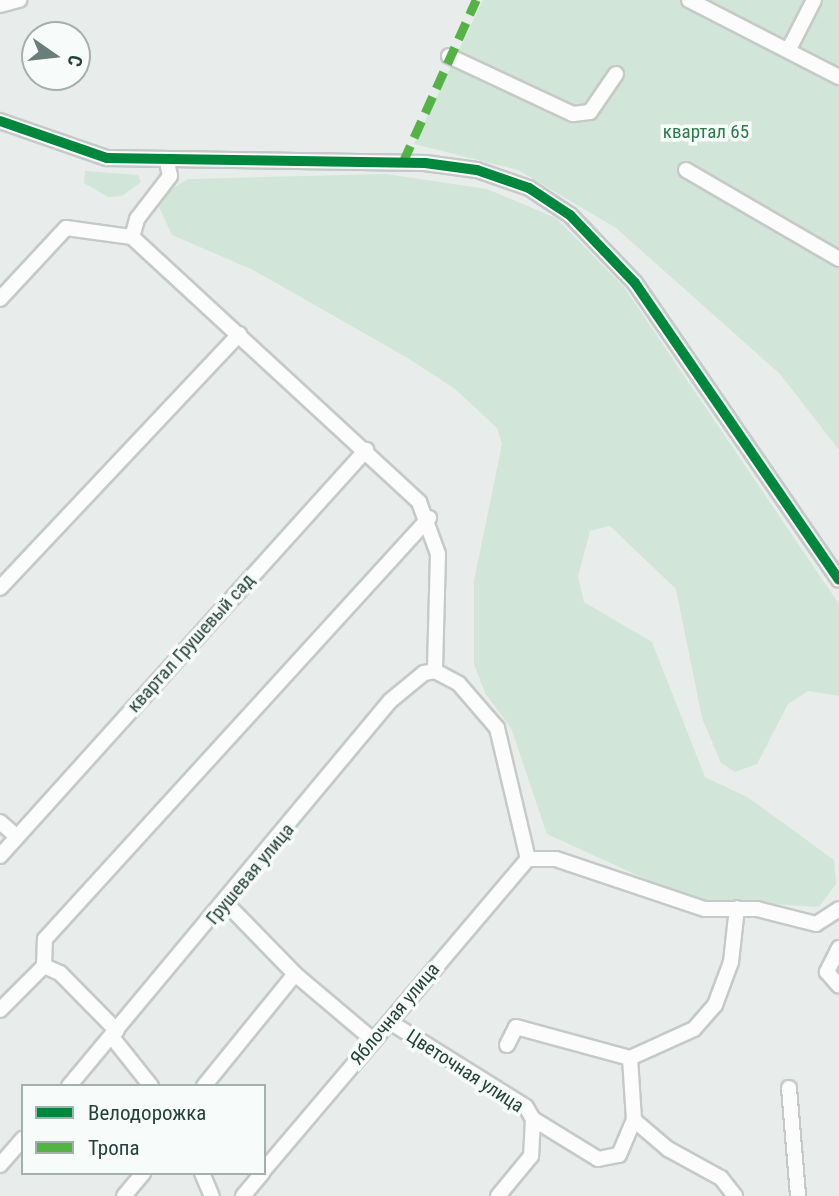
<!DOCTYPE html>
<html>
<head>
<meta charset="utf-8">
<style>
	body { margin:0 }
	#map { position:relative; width:839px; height:1196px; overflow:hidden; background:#e8edeb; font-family:"Roboto Condensed",sans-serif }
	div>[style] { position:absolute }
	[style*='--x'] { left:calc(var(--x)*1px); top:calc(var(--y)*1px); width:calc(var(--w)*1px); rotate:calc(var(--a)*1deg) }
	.green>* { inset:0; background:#d1e6d8 }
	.roads { filter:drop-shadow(2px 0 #c5cac8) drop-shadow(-2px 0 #c5cac8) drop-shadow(0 2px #c5cac8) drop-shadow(0 -2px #c5cac8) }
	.minor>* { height:14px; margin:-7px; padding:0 7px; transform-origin:7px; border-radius:7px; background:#fcfcfc }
	.quiet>* { height:9px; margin-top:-4.5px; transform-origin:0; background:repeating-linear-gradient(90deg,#55b346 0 18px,transparent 0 27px) }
	.cycleway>* { height:10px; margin:-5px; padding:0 5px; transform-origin:5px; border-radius:5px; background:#00873e }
	span { translate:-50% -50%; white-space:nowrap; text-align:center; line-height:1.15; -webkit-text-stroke:7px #f7fbf9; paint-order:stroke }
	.park-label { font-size:19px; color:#2d7a4b }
	.street-label { font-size:19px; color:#24423a }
	.legend { position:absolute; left:21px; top:1084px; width:245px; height:91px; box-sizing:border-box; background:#f7fbf9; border:2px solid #a3b1ad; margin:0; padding:9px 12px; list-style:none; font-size:21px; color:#24423a }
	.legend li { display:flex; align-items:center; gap:14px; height:35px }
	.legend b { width:35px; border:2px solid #a3b1ad }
	.north { position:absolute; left:21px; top:21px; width:70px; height:70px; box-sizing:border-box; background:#f7fbf9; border:2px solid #a3b1ad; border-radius:50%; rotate:104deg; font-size:19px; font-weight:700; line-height:28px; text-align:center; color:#24423a }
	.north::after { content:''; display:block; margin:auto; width:24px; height:32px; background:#697e78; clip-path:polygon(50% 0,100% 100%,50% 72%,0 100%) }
</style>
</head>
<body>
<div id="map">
	<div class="green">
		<div style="clip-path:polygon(483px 0,839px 0,839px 450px,780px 374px,616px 228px,518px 170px,414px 144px)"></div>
		<div style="clip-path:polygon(85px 171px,138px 175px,141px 182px,122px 196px,108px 197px,84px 183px)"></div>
		<div style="clip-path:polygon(386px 174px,487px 189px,556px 218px,624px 287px,839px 604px,839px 696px,808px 691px,788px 704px,757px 764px,735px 772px,721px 763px,702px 718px,676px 589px,610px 526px,590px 531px,578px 577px,584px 602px,652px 642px,705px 777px,749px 798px,834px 860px,836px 884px,819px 907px,689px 899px,547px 834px,511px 728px,485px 693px,474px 664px,474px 581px,502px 444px,497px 428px,455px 389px,406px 357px,253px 270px,172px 235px,159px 207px,168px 191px,188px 179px)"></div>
	</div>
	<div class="roads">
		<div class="minor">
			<div style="--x:689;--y:0;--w:169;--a:27.2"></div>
			<div style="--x:0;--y:5;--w:20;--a:-15"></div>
			<div style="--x:789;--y:49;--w:55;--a:-63"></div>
			<div style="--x:449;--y:56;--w:137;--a:25.1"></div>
			<div style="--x:573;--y:114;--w:17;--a:-7"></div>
			<div style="--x:590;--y:112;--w:46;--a:-55.6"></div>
			<div style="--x:0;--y:121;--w:113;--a:19.1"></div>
			<div style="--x:107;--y:158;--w:318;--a:0.9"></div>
			<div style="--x:425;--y:163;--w:52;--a:7.7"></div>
			<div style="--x:477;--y:170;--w:55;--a:19.1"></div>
			<div style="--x:529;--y:188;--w:49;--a:33.4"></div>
			<div style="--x:570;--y:215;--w:94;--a:46.3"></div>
			<div style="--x:635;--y:283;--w:360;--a:55.5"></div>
			<div style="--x:686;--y:170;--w:177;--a:30.2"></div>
			<div style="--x:132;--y:237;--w:19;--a:-74"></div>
			<div style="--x:137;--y:219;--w:54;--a:-52.5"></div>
			<div style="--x:170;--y:176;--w:14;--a:-102"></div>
			<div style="--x:0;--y:299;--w:97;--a:-47.1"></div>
			<div style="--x:66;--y:228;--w:67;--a:7.8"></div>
			<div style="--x:132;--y:237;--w:391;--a:42.7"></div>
			<div style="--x:419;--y:502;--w:55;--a:69.9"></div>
			<div style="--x:438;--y:554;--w:117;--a:91.5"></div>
			<div style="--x:0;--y:588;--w:349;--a:-46.7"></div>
			<div style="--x:0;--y:822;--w:21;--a:41"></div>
			<div style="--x:0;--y:856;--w:547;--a:-47.97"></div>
			<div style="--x:528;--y:859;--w:28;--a:0"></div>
			<div style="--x:556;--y:859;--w:157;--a:18.6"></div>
			<div style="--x:705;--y:909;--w:52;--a:0"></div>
			<div style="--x:757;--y:909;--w:61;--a:14.3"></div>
			<div style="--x:816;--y:924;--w:27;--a:-33"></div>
			<div style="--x:839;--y:948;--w:27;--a:117"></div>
			<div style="--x:827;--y:972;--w:18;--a:49"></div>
			<div style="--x:44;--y:966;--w:27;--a:-88"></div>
			<div style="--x:45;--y:939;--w:570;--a:-47.63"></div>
			<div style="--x:295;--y:974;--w:102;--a:40.2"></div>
			<div style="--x:0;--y:1010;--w:62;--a:-45"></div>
			<div style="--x:44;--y:966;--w:17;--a:24"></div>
			<div style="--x:60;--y:973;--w:81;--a:45.5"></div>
			<div style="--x:390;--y:1022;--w:160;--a:32"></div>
			<div style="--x:526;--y:1107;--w:14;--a:60"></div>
			<div style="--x:533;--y:1119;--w:37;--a:93"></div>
			<div style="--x:531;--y:1156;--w:52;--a:129.5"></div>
			<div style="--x:112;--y:1037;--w:63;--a:51.5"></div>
			<div style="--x:507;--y:1045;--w:20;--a:-63"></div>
			<div style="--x:516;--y:1027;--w:118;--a:15.2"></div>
			<div style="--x:69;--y:1086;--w:501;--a:-50.18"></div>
			<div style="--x:390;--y:701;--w:44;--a:-39.5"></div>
			<div style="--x:424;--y:673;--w:11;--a:-10"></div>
			<div style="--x:435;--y:671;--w:27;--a:28"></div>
			<div style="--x:459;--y:684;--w:58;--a:49.2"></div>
			<div style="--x:497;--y:728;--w:135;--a:76.7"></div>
			<div style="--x:204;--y:1086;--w:144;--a:-50.9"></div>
			<div style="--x:295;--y:974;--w:99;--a:-134.2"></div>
			<div style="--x:789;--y:1088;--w:108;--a:85.2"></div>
			<div style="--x:533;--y:1119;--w:76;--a:31.6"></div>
			<div style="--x:598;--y:1159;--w:21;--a:-11"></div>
			<div style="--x:619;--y:1155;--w:38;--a:-67"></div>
			<div style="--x:634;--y:1120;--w:62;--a:-93.7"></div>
			<div style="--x:630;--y:1058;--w:70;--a:-24.4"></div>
			<div style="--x:694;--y:1029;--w:32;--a:-49"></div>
			<div style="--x:715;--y:1005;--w:46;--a:-69.6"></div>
			<div style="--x:731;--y:962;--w:54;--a:-83.7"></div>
			<div style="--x:634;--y:1120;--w:45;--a:40.5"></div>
			<div style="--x:668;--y:1149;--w:60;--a:28.7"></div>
			<div style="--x:721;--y:1178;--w:23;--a:52"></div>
			<div style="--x:0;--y:1165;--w:35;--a:-49"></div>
			<div style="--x:264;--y:1170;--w:408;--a:-49.7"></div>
			<div style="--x:202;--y:1173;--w:25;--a:67"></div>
			<div style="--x:124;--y:1196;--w:30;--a:-50"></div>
			<div style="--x:243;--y:1196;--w:30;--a:-50"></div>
		</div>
	</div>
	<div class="quiet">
		<div style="--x:403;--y:162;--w:178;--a:-65.7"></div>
	</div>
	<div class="cycleway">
		<div style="--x:0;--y:121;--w:113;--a:19.1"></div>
		<div style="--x:107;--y:158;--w:318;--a:0.9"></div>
		<div style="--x:425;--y:163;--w:52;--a:7.7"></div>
		<div style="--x:477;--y:170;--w:55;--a:19.1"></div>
		<div style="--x:529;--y:188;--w:49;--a:33.4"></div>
		<div style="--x:570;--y:215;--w:94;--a:46.3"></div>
		<div style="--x:635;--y:283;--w:360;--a:55.5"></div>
	</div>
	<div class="park-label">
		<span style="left:706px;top:132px">квартал 65</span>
	</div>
	<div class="street-label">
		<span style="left:191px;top:643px;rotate:-48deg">квартал Грушевый сад</span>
		<span style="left:250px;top:874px;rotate:-50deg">Грушевая улица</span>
		<span style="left:395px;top:1014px;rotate:-50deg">Яблочная улица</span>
		<span style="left:465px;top:1071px;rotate:33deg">Цветочная улица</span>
	</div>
	<ul class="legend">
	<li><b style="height:9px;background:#00873e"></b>Велодорожка</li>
	<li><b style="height:9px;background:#55b346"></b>Тропа</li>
	</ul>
	<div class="north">С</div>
</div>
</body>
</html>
